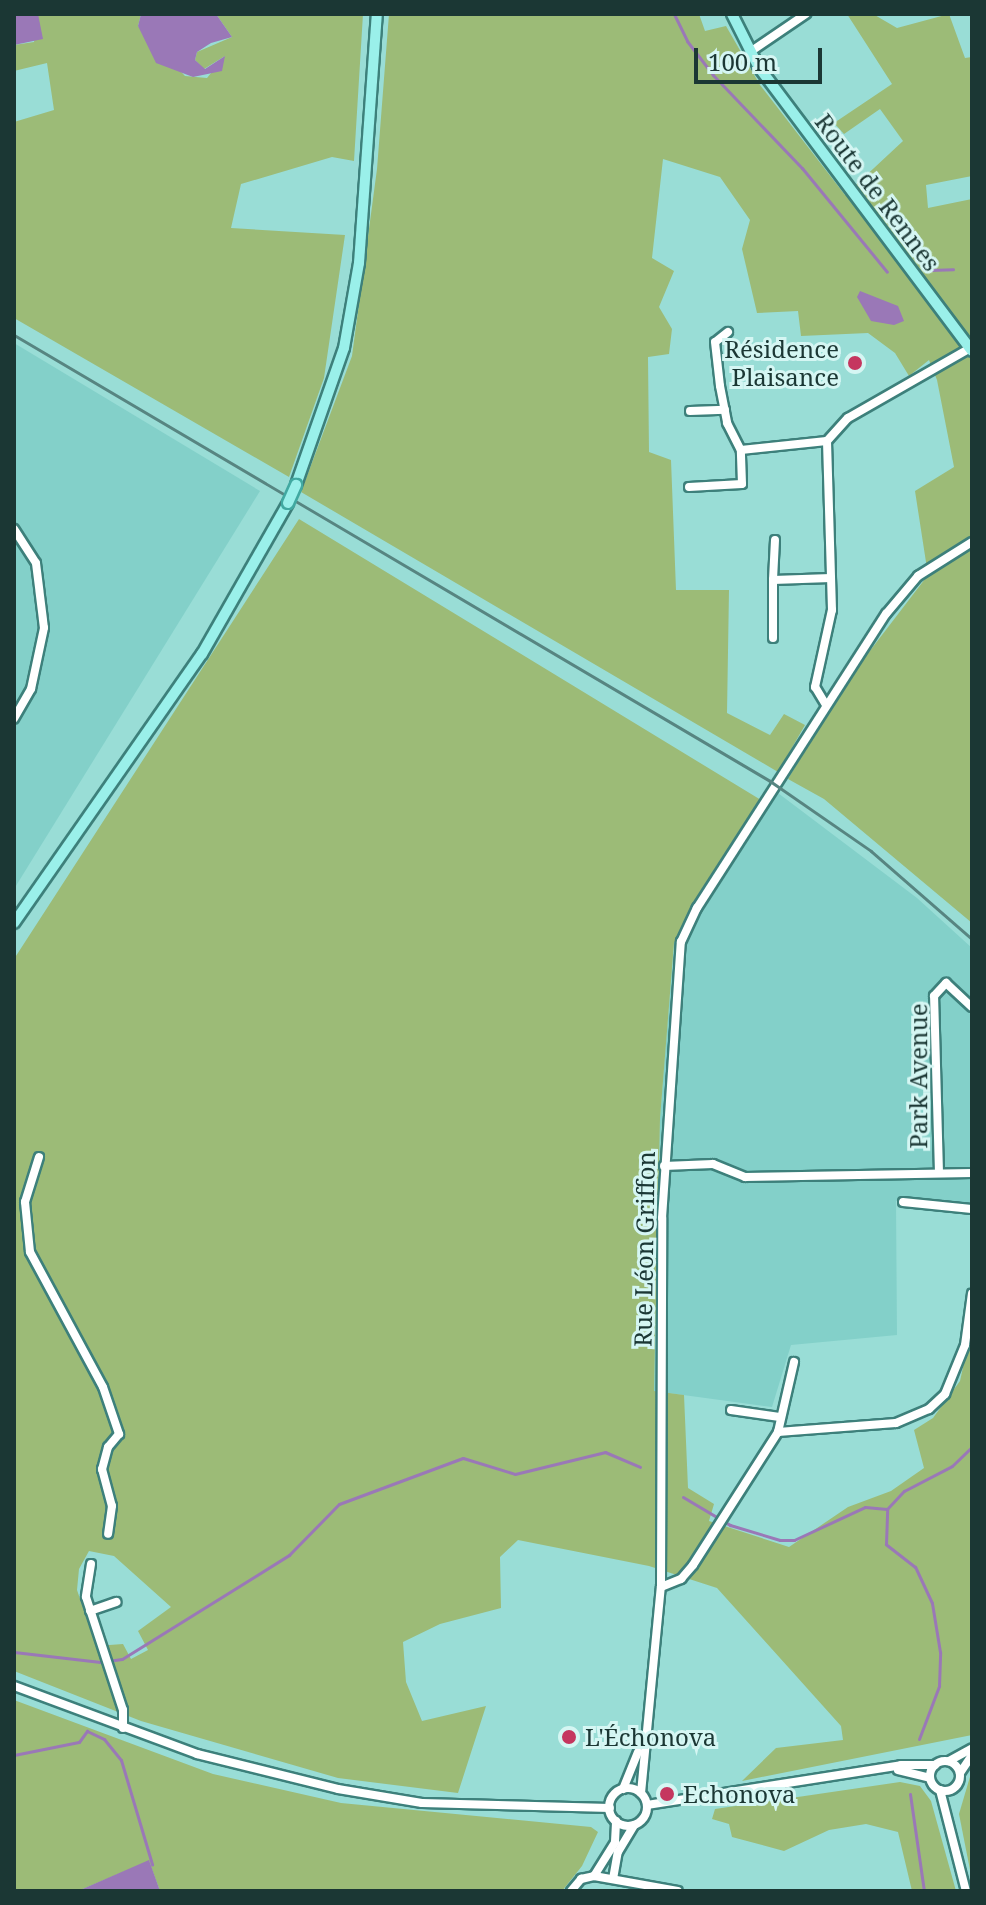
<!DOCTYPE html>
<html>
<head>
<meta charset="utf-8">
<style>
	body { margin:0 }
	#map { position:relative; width:986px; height:1905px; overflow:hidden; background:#99ddd6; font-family:"Noto Serif",serif }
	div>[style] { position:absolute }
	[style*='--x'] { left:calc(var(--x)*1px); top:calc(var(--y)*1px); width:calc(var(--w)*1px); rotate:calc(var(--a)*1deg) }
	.built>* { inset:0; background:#83d0c9 }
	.green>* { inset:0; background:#9cbb77 }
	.water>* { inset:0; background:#9a78b7 }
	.stream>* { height:3px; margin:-1.5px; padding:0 1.5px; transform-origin:1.5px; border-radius:1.5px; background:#9a78b7 }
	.roads { filter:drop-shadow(2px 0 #3d807b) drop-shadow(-2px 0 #3d807b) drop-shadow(0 2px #3d807b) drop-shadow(0 -2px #3d807b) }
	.minor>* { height:8px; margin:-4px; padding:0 4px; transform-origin:4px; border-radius:4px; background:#fff }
	.minor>.ring { margin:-4px; padding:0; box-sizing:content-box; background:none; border:8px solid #fff; border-radius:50% }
	.major>* { height:10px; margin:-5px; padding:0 5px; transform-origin:5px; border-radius:5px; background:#9af0ea }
	.rail>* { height:3px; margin:-1.5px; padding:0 1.5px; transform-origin:1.5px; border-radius:1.5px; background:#578581 }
	.bridges { filter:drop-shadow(2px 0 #41a9a1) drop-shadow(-2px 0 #41a9a1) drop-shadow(0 2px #41a9a1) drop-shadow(0 -2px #41a9a1) }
	.major-bridge>* { height:10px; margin:-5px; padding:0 5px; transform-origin:5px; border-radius:5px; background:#9af0ea }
	.dots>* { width:22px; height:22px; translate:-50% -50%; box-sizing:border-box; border:4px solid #d5f6f3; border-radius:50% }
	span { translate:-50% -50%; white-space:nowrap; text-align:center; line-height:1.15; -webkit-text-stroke:6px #d5f6f3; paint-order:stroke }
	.street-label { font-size:24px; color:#1b3734 }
	.poi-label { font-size:24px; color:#1b3734 }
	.right { translate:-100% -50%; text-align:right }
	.left { translate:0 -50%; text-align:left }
	.frame { position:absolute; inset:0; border:16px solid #1b3734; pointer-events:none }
	.scale { position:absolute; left:694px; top:48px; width:128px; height:36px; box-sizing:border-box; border:4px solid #1b3734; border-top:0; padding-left:10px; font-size:24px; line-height:28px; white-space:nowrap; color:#1b3734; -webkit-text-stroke:6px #d5f6f3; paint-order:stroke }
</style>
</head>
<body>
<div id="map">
	<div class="built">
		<div style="clip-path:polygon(14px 343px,260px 491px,14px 889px)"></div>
		<div style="clip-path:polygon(770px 787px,917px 898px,972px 948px,972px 1206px,896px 1201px,897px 1335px,791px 1345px,772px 1407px,654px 1391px,660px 1119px,674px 943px)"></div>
	</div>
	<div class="green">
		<div style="clip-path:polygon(38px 14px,141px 14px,138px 26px,185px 76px,207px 78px,225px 56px,204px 69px,195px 60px,197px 52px,232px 37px,216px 14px,363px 14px,354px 161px,332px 157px,241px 184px,231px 228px,345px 235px,324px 378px,289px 477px,14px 318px,14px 122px,54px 110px,47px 63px,14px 71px,14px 45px,34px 42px)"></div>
		<div style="clip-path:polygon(389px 14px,699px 14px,705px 31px,726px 26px,760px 85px,845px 195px,903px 141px,880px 109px,844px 134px,834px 123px,892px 84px,847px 14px,873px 14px,897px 28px,949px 14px,965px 58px,972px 57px,972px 176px,926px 185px,928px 208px,972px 199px,972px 923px,824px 799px,788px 779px,846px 682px,928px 575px,915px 491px,954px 467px,937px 380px,929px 360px,909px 376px,895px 353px,868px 333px,801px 336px,798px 311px,757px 313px,742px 249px,750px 220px,720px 177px,663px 159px,652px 258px,674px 271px,659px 307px,672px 329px,669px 354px,648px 357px,649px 452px,671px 460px,676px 590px,729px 590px,727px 713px,770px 735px,784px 714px,805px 725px,778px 772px,301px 492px,352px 356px,377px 169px)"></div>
		<div style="clip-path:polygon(evenodd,299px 519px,761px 800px,674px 943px,660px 1119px,654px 1391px,684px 1395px,688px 1488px,714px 1504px,709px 1521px,789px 1547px,848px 1507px,891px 1491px,924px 1468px,914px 1430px,933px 1418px,960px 1381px,972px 1326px,972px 1735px,742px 1781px,776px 1748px,843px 1740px,841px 1726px,717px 1588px,649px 1566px,518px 1540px,500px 1557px,501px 1608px,440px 1624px,403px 1642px,406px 1682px,422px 1721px,486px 1706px,458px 1793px,338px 1778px,141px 1721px,14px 1671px,14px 959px,299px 519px,89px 1551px,114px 1556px,171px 1607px,138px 1631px,148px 1650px,131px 1659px,123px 1644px,96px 1646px,77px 1590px,79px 1569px,89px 1551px)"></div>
		<div style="clip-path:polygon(14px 1700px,213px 1774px,341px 1803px,591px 1827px,598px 1832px,582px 1866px,562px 1891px,160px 1891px,149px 1861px,78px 1891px,14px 1891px)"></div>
		<div style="clip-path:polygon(972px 1770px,972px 1880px,959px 1814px)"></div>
		<div style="clip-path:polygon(900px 1782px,920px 1786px,931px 1801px,956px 1891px,912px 1891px,898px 1832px,866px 1824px,829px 1830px,784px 1851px,732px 1837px,729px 1824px,712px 1819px,715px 1809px)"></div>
	</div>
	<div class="water">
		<div style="clip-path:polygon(14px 14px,38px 14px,43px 39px,14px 45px)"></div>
		<div style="clip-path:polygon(141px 14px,216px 14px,232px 37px,211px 43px,197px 52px,195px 60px,205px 69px,225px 56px,222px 71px,193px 77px,156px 63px,138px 26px)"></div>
		<div style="clip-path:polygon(860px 291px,898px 306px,904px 321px,894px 325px,871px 321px,857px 297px)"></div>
		<div style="clip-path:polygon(149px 1860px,160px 1891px,78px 1891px,94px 1884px)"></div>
	</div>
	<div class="stream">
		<div style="--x:674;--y:14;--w:30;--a:64"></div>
		<div style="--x:687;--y:41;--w:43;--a:52.6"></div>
		<div style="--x:713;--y:75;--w:129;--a:46.3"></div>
		<div style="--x:802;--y:168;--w:134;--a:50.7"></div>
		<div style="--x:971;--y:268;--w:1;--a:0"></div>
		<div style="--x:930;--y:270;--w:23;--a:-2"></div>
		<div style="--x:683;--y:1497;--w:55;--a:30.8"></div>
		<div style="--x:730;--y:1525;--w:52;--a:16.7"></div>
		<div style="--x:780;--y:1540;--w:14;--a:0"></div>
		<div style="--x:794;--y:1540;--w:78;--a:-24.9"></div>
		<div style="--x:865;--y:1507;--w:22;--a:5"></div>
		<div style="--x:14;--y:1652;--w:87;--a:6.6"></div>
		<div style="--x:100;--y:1662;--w:22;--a:-8"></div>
		<div style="--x:122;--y:1659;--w:197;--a:-31.9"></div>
		<div style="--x:289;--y:1555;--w:71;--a:-45.6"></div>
		<div style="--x:339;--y:1504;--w:132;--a:-20.4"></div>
		<div style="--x:463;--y:1458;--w:54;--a:17.1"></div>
		<div style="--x:515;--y:1474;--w:93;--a:-13.7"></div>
		<div style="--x:605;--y:1452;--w:38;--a:23"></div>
		<div style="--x:919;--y:1739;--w:57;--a:-69.3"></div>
		<div style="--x:939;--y:1686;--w:34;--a:-88"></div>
		<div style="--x:940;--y:1652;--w:50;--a:-99.3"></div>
		<div style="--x:932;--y:1603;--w:40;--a:-115"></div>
		<div style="--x:915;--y:1567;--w:37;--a:-142"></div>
		<div style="--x:886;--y:1544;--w:35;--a:-88"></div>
		<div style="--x:887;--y:1509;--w:25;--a:-47"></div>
		<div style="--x:904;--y:1491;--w:54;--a:-27.5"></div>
		<div style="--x:952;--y:1466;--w:28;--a:-44"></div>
		<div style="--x:14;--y:1755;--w:66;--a:-11.3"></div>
		<div style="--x:79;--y:1742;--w:14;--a:-54"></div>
		<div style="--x:87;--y:1731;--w:19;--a:25"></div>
		<div style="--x:104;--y:1739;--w:27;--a:51"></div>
		<div style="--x:121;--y:1760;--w:109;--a:73.4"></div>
		<div style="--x:910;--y:1794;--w:98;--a:81.8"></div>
	</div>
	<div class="roads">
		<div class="minor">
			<div style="--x:750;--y:52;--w:68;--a:-34.2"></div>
			<div style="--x:728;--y:332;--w:16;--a:142"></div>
			<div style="--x:715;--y:342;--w:44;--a:83.5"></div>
			<div style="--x:720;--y:386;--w:38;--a:79"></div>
			<div style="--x:727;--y:423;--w:30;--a:63"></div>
			<div style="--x:690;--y:411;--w:35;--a:-2"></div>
			<div style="--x:689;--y:487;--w:53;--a:-3.2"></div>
			<div style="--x:742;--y:484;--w:34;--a:-92"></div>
			<div style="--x:741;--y:450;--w:86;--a:-6"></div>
			<div style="--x:827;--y:441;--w:31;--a:-48"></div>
			<div style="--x:848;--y:418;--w:141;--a:-29.8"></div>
			<div style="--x:14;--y:529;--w:40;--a:57.1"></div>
			<div style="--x:36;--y:563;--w:65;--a:83"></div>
			<div style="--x:44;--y:628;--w:62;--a:102"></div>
			<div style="--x:31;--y:689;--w:34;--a:120"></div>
			<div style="--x:775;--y:540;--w:40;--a:92.9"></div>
			<div style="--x:773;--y:580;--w:58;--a:-2"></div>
			<div style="--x:773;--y:638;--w:58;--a:-90"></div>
			<div style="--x:826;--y:705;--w:21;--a:-121"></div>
			<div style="--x:815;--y:687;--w:79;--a:-77.6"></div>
			<div style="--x:832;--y:610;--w:169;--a:-91.7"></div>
			<div style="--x:39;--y:1157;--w:47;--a:107.3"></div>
			<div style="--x:25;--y:1202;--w:50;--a:84.3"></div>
			<div style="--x:30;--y:1252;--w:153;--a:61.6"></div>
			<div style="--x:103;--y:1387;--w:50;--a:71.2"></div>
			<div style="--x:119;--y:1434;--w:17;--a:130"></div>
			<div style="--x:108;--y:1447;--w:23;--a:105"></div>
			<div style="--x:102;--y:1469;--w:38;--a:75"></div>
			<div style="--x:112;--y:1506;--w:28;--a:98"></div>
			<div style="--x:664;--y:1166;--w:49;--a:-2.3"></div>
			<div style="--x:713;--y:1164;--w:35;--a:22"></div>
			<div style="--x:745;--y:1177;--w:227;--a:-1"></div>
			<div style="--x:939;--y:1173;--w:177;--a:-91.6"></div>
			<div style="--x:934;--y:996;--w:18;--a:-47"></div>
			<div style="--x:946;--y:983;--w:35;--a:43"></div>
			<div style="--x:903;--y:1202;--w:69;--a:5.8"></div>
			<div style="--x:731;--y:1410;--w:49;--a:8.3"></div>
			<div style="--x:778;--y:1432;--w:72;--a:-77.1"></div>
			<div style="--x:91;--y:1564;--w:33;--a:99"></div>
			<div style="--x:86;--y:1597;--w:119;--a:71.9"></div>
			<div style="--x:123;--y:1710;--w:18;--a:90"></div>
			<div style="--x:661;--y:1587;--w:22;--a:-22"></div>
			<div style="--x:681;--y:1579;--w:18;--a:-49"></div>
			<div style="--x:693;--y:1565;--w:158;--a:-57.4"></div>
			<div style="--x:778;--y:1432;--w:118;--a:-4.4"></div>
			<div style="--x:896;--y:1423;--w:36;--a:-23"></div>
			<div style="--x:929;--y:1409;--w:22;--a:-43"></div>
			<div style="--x:945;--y:1394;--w:53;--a:-67.8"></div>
			<div style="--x:965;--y:1345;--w:52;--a:-82.3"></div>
			<div style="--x:90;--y:1611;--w:28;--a:-19"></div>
			<div style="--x:14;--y:1686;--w:195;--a:20.4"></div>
			<div style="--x:197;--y:1754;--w:145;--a:13.9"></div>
			<div style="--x:338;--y:1789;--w:85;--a:9.5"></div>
			<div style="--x:422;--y:1803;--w:188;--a:1.5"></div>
			<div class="ring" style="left:930px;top:1761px;width:22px;height:22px"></div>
			<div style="--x:949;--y:1761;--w:26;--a:-29"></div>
			<div style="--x:898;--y:1770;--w:33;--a:14"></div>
			<div style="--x:960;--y:1773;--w:22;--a:-56"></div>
			<div class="ring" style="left:609px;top:1788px;width:30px;height:30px"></div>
			<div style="--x:623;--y:1789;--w:40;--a:-68"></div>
			<div style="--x:940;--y:1790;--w:104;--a:75.6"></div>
			<div style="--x:641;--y:1793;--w:207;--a:-84.5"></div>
			<div style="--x:661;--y:1587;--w:369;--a:-89.8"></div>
			<div style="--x:662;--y:1218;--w:277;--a:-86.1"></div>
			<div style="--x:681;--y:942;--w:38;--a:-65"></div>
			<div style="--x:697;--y:908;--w:350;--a:-57.3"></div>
			<div style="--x:886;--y:614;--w:50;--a:-49.9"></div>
			<div style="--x:918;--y:576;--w:64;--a:-32.2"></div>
			<div style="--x:647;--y:1805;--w:257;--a:-8.9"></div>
			<div style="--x:901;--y:1765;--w:34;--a:0"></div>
			<div style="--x:594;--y:1876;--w:40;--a:-58"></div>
			<div style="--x:615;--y:1842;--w:21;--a:-87"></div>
			<div style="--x:613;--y:1879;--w:27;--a:-80"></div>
			<div style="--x:618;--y:1852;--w:31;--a:-59"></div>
			<div style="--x:571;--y:1891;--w:16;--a:-50"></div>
			<div style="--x:581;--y:1879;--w:13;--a:-13"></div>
			<div style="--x:594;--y:1876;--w:85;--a:10.1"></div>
		</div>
		<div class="major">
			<div style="--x:732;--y:14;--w:58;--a:63.4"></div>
			<div style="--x:758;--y:66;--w:356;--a:53.1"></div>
			<div style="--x:296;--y:485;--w:145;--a:-70.7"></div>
			<div style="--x:344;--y:348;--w:86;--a:-80"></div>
			<div style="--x:359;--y:263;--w:250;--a:-85.9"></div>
			<div style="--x:14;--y:923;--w:328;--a:-55.1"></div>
			<div style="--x:202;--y:654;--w:174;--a:-60.3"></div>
		</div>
	</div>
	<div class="rail">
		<div style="--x:14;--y:335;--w:878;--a:30.54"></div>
		<div style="--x:770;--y:781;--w:123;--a:34.7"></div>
		<div style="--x:871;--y:851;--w:134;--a:41.1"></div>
	</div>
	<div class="bridges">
		<div class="major-bridge">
			<div style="--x:288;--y:503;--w:20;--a:-66"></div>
		</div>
	</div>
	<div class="dots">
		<div style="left:855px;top:363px;background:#c5365f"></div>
		<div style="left:569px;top:1737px;background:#c5365f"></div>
		<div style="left:667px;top:1794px;background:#c5365f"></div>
	</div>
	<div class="street-label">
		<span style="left:878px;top:192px;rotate:53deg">Route de Rennes</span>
		<span style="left:918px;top:1076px;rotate:-90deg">Park Avenue</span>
		<span style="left:644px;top:1249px;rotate:-89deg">Rue Léon Griffon</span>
	</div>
	<div class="poi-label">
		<span class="right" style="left:839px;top:363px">Résidence<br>Plaisance</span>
		<span class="left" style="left:585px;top:1737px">L'Échonova</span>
		<span class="left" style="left:683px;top:1794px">Echonova</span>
	</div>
	<div class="frame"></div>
	<div class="scale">100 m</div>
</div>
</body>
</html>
